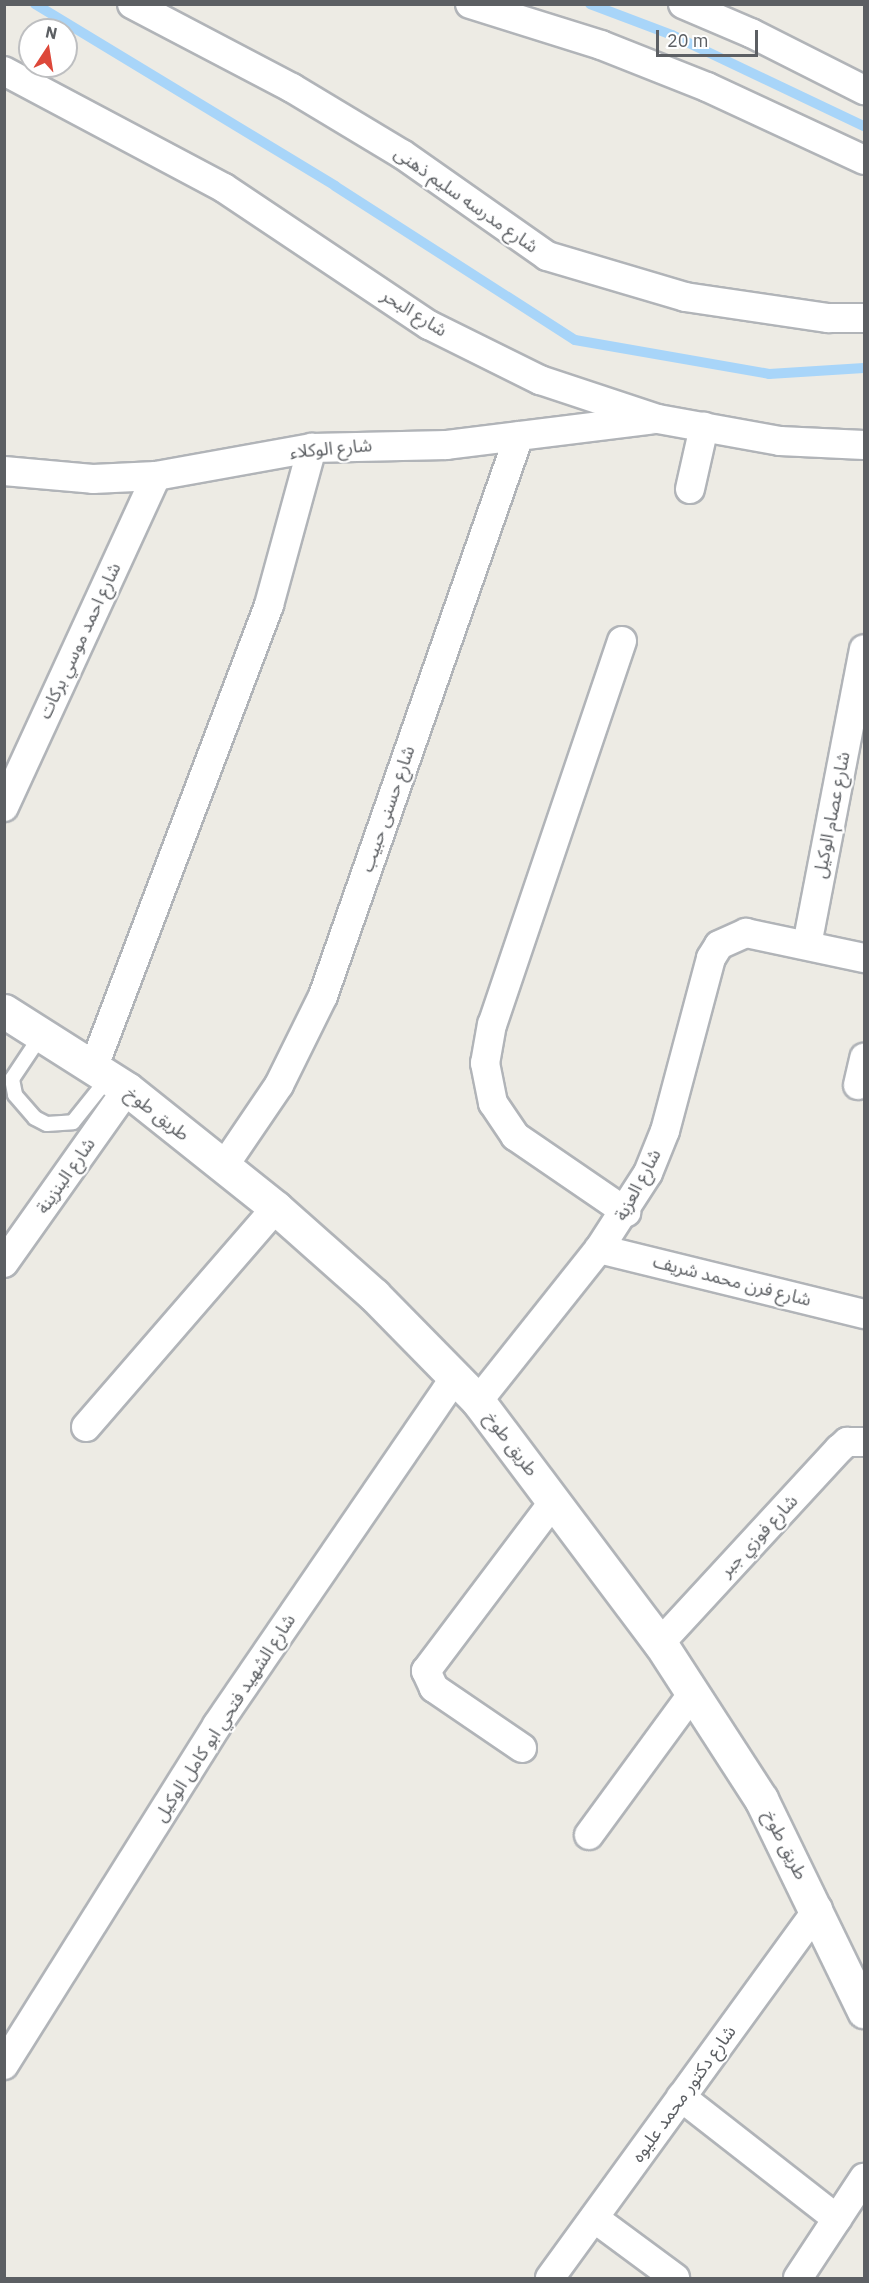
<!DOCTYPE html>
<html>
<head>
<meta charset="utf-8">
<style>
	body { margin:0 }
	#map { position:relative; width:869px; height:2283px; overflow:hidden; background:#edebe4; font-family:"IBM Plex Sans","Noto Sans Arabic",sans-serif }
	div>[style] { position:absolute }
	[style*='--x'] { left:calc(var(--x)*1px); top:calc(var(--y)*1px); width:calc(var(--w)*1px); rotate:calc(var(--a)*1deg) }
	.stream>* { height:10px; margin:-5px; padding:0 5px; transform-origin:5px; border-radius:5px; background:#a8d5f9 }
	.roads { filter:drop-shadow(2px 0 #b1b4b8) drop-shadow(-2px 0 #b1b4b8) drop-shadow(0 2px #b1b4b8) drop-shadow(0 -2px #b1b4b8) }
	.lane>* { height:14px; margin:-7px; padding:0 7px; transform-origin:7px; border-radius:7px; background:#fff }
	.street>* { height:28px; margin:-14px; padding:0 14px; transform-origin:14px; border-radius:14px; background:#fff }
	.secondary>* { height:33px; margin:-16.5px; padding:0 16.5px; transform-origin:16.5px; border-radius:16.5px; background:#fff }
	span { translate:-50% -50%; white-space:nowrap; text-align:center; line-height:1.15; -webkit-text-stroke:4.5px #fff; paint-order:stroke }
	.street-label { font-size:18px; color:#5c5f63 }
	.frame { position:absolute; inset:0; border:6px solid #5c5f63; pointer-events:none }
	.north { position:absolute; left:18px; top:18px; width:60px; height:60px; box-sizing:border-box; background:#fff; border:2px solid #bebfc1; border-radius:50%; rotate:12deg; font-size:16px; font-weight:700; line-height:24px; text-align:center; color:#5c5f63 }
	.north::after { content:''; display:block; margin:auto; width:21px; height:27px; background:#dd483a; clip-path:polygon(50% 0,100% 100%,50% 72%,0 100%) }
	.scale { position:absolute; left:656px; top:30px; width:102px; height:27px; box-sizing:border-box; border:3px solid #5c5f63; border-top:0; padding-left:8px; font-size:18px; line-height:21px; white-space:nowrap; color:#5c5f63; -webkit-text-stroke:4px #fff; paint-order:stroke }
</style>
</head>
<body>
<div id="map">
	<div class="stream">
		<div style="--x:35;--y:4;--w:351;--a:31.2"></div>
		<div style="--x:335;--y:186;--w:285;--a:32.7"></div>
		<div style="--x:575;--y:340;--w:197;--a:9.9"></div>
		<div style="--x:769;--y:374;--w:95;--a:-3.6"></div>
		<div style="--x:590;--y:4;--w:88;--a:20.7"></div>
		<div style="--x:672;--y:35;--w:212;--a:25.4"></div>
	</div>
	<div class="roads">
		<div class="lane">
			<div style="--x:42;--y:1034;--w:54;--a:123.7"></div>
			<div style="--x:12;--y:1079;--w:16;--a:79"></div>
			<div style="--x:15;--y:1095;--w:30;--a:49"></div>
			<div style="--x:35;--y:1118;--w:13;--a:27"></div>
			<div style="--x:47;--y:1124;--w:26;--a:-4"></div>
			<div style="--x:73;--y:1122;--w:58;--a:-51.3"></div>
		</div>
		<div class="street">
			<div style="--x:132;--y:4;--w:181;--a:27.7"></div>
			<div style="--x:292;--y:88;--w:128;--a:31"></div>
			<div style="--x:402;--y:154;--w:177;--a:35.1"></div>
			<div style="--x:547;--y:256;--w:144;--a:16.5"></div>
			<div style="--x:685;--y:297;--w:145;--a:8.4"></div>
			<div style="--x:828;--y:318;--w:36;--a:0"></div>
			<div style="--x:470;--y:4;--w:137;--a:17.4"></div>
			<div style="--x:601;--y:45;--w:114;--a:21.6"></div>
			<div style="--x:707;--y:87;--w:173;--a:24.9"></div>
			<div style="--x:683;--y:4;--w:74;--a:23.1"></div>
			<div style="--x:751;--y:33;--w:127;--a:26.8"></div>
			<div style="--x:4;--y:71;--w:249;--a:28"></div>
			<div style="--x:224;--y:188;--w:247;--a:33.8"></div>
			<div style="--x:429;--y:325;--w:124;--a:26.4"></div>
			<div style="--x:540;--y:380;--w:124;--a:18.3"></div>
			<div style="--x:658;--y:419;--w:124;--a:10.2"></div>
			<div style="--x:780;--y:441;--w:84;--a:2.7"></div>
			<div style="--x:4;--y:471;--w:89;--a:5.1"></div>
			<div style="--x:93;--y:479;--w:63;--a:-2.7"></div>
			<div style="--x:156;--y:476;--w:158;--a:-10.2"></div>
			<div style="--x:312;--y:448;--w:135;--a:-1.3"></div>
			<div style="--x:447;--y:445;--w:204;--a:-7.1"></div>
			<div style="--x:690;--y:489;--w:64;--a:-77.3"></div>
			<div style="--x:622;--y:641;--w:404;--a:108.7"></div>
			<div style="--x:492;--y:1024;--w:40;--a:100"></div>
			<div style="--x:485;--y:1063;--w:41;--a:78.7"></div>
			<div style="--x:493;--y:1103;--w:40;--a:56"></div>
			<div style="--x:515;--y:1136;--w:135;--a:34.4"></div>
			<div style="--x:4;--y:807;--w:364;--a:-65.3"></div>
			<div style="--x:807;--y:945;--w:301;--a:-79.1"></div>
			<div style="--x:94;--y:1066;--w:493;--a:-69.2"></div>
			<div style="--x:269;--y:605;--w:163;--a:-74.7"></div>
			<div style="--x:858;--y:1085;--w:28;--a:-77"></div>
			<div style="--x:224;--y:1166;--w:98;--a:-55.8"></div>
			<div style="--x:279;--y:1085;--w:99;--a:-63.7"></div>
			<div style="--x:323;--y:996;--w:593;--a:-70.71"></div>
			<div style="--x:599;--y:1249;--w:273;--a:13.8"></div>
			<div style="--x:4;--y:1263;--w:213;--a:-54.7"></div>
			<div style="--x:478;--y:1401;--w:194;--a:-51.5"></div>
			<div style="--x:599;--y:1249;--w:90;--a:-57.2"></div>
			<div style="--x:648;--y:1173;--w:45;--a:-68"></div>
			<div style="--x:665;--y:1131;--w:179;--a:-75.1"></div>
			<div style="--x:711;--y:958;--w:15;--a:-58"></div>
			<div style="--x:719;--y:945;--w:30;--a:-24"></div>
			<div style="--x:746;--y:933;--w:121;--a:12"></div>
			<div style="--x:86;--y:1427;--w:290;--a:-49.1"></div>
			<div style="--x:660;--y:1643;--w:264;--a:-47.3"></div>
			<div style="--x:839;--y:1449;--w:11;--a:-41"></div>
			<div style="--x:847;--y:1442;--w:17;--a:0"></div>
			<div style="--x:522;--y:1748;--w:107;--a:-145.7"></div>
			<div style="--x:434;--y:1688;--w:19;--a:-115"></div>
			<div style="--x:426;--y:1671;--w:213;--a:-53"></div>
			<div style="--x:589;--y:1835;--w:176;--a:-53.8"></div>
			<div style="--x:4;--y:2065;--w:401;--a:-57.9"></div>
			<div style="--x:217;--y:1725;--w:422;--a:-55.6"></div>
			<div style="--x:681;--y:2097;--w:198;--a:38"></div>
			<div style="--x:594;--y:2218;--w:101;--a:36.5"></div>
			<div style="--x:550;--y:2278;--w:456;--a:-54"></div>
			<div style="--x:798;--y:2278;--w:120;--a:-56.6"></div>
		</div>
		<div class="secondary">
			<div style="--x:4;--y:1011;--w:146;--a:32.4"></div>
			<div style="--x:127;--y:1089;--w:191;--a:38.6"></div>
			<div style="--x:276;--y:1208;--w:131;--a:41.6"></div>
			<div style="--x:374;--y:1295;--w:148;--a:45.5"></div>
			<div style="--x:478;--y:1401;--w:303;--a:53.1"></div>
			<div style="--x:660;--y:1643;--w:186;--a:57.1"></div>
			<div style="--x:761;--y:1799;--w:236;--a:64.1"></div>
		</div>
	</div>
	<div class="street-label">
		<span style="left:466px;top:200px;rotate:35deg">شارع مدرسه سليم ذهنى</span>
		<span style="left:414px;top:313px;rotate:32deg">شارع البحر</span>
		<span style="left:331px;top:449px;rotate:-5deg">شارع الوكلاء</span>
		<span style="left:80px;top:641px;rotate:-65deg">شارع احمد موسي بركات</span>
		<span style="left:388px;top:809px;rotate:-71deg">شارع حسنى حبيب</span>
		<span style="left:832px;top:815px;rotate:-79deg">شارع عصام الوكيل</span>
		<span style="left:157px;top:1114px;rotate:38deg">طريق طوخ</span>
		<span style="left:66px;top:1176px;rotate:-55deg">شارع البنزينة</span>
		<span style="left:638px;top:1185px;rotate:-62deg">شارع العزبة</span>
		<span style="left:732px;top:1281px;rotate:14deg">شارع فرن محمد شريف</span>
		<span style="left:511px;top:1444px;rotate:53deg">طريق طوخ</span>
		<span style="left:759px;top:1536px;rotate:-47deg">شارع فوزي جبر</span>
		<span style="left:225px;top:1718px;rotate:-57deg">شارع الشهيد فتحي ابو كامل الوكيل</span>
		<span style="left:785px;top:1845px;rotate:63deg">طريق طوخ</span>
		<span style="left:684px;top:2094px;rotate:-54deg">شارع دكتور محمد عليوه</span>
	</div>
	<div class="frame"></div>
	<div class="north">N</div>
	<div class="scale">20 m</div>
</div>
</body>
</html>
